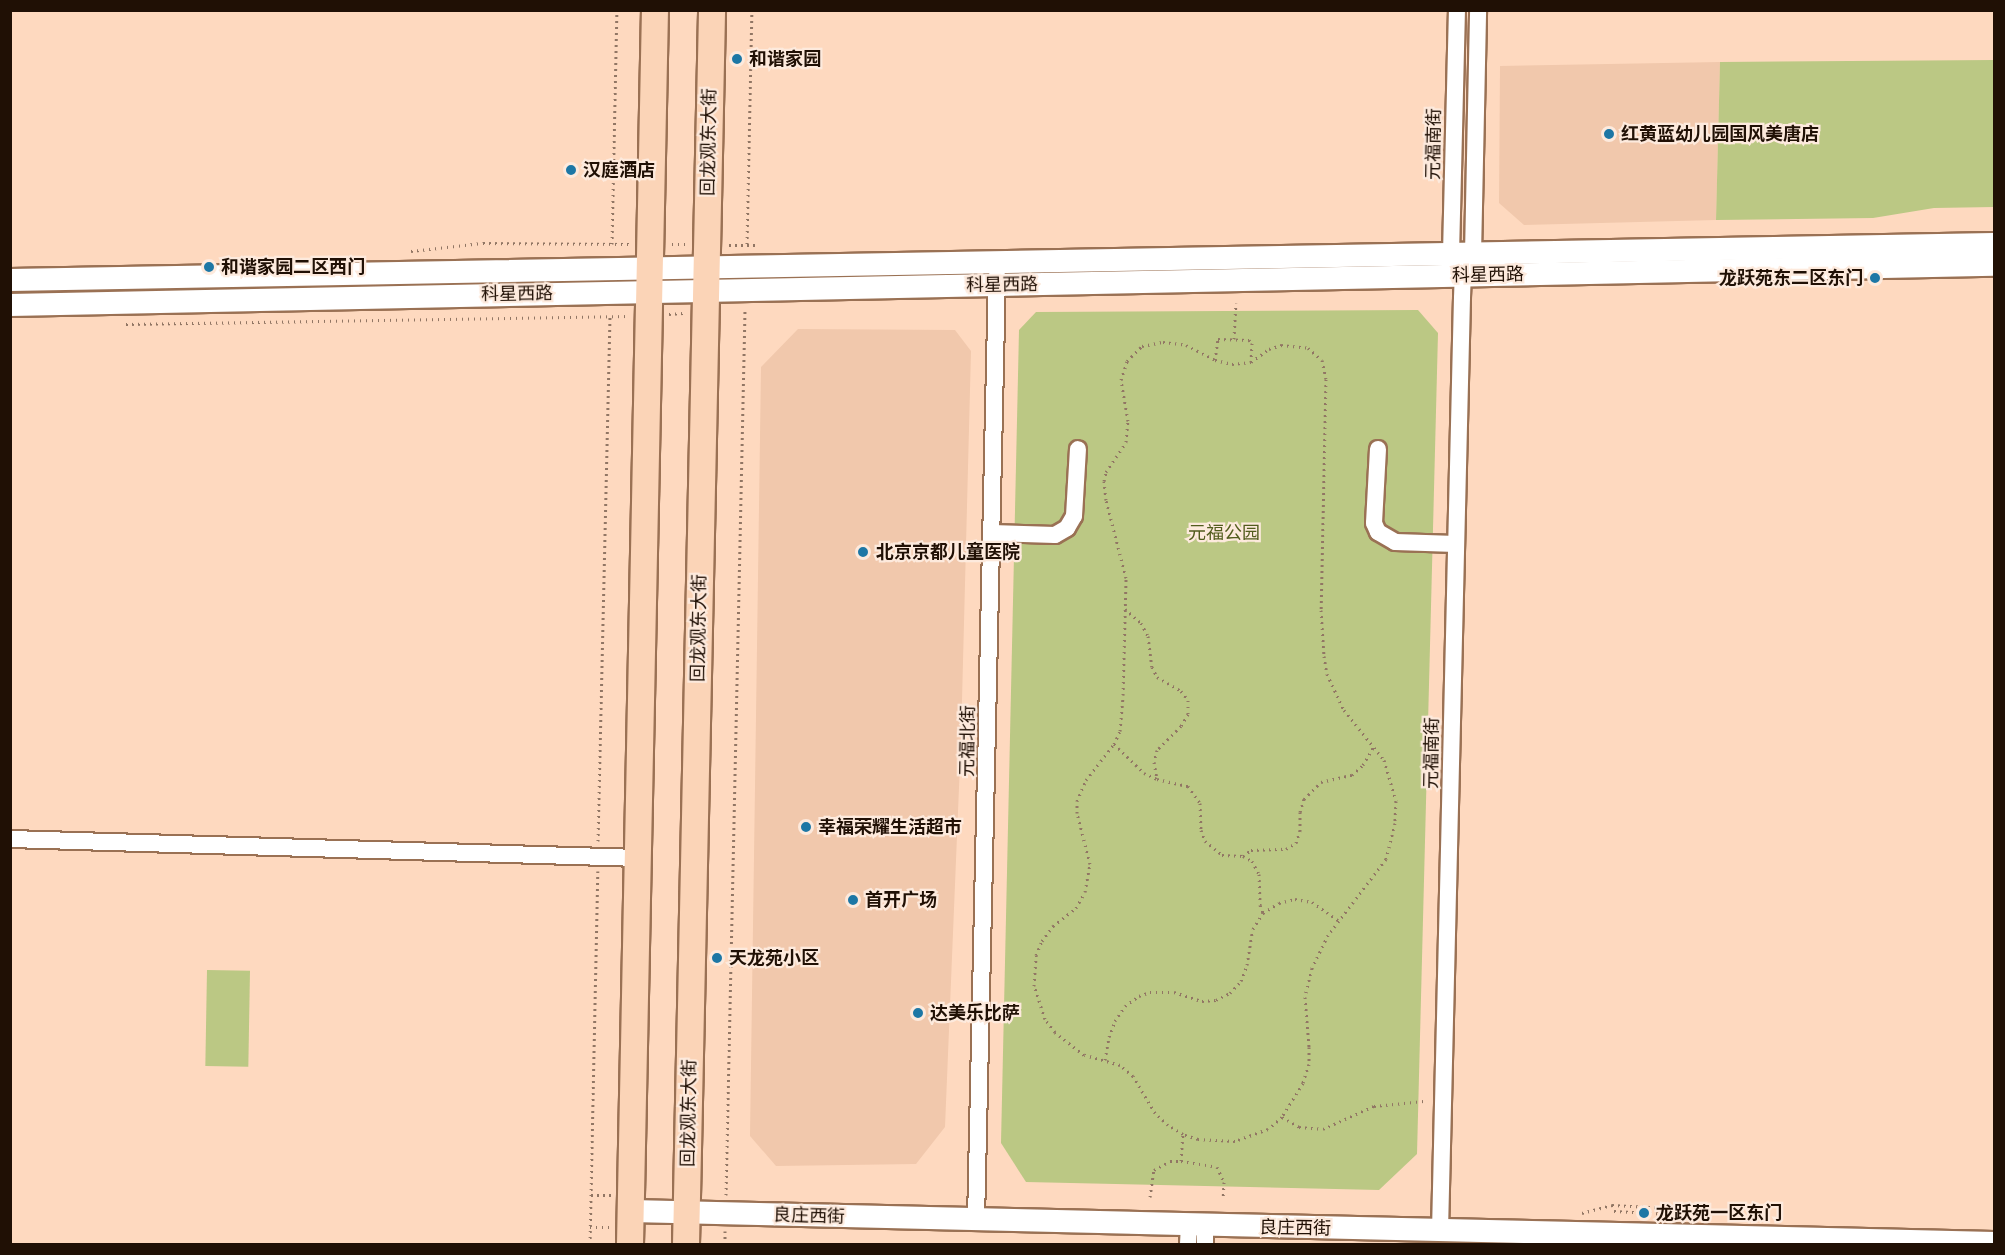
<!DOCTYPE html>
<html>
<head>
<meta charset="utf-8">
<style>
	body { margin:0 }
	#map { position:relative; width:2005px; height:1255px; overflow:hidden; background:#fed9bf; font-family:"Roboto Condensed","Noto Sans SC",sans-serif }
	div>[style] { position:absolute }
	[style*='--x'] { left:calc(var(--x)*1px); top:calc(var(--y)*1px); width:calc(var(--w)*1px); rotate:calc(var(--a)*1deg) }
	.built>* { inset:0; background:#f1c8ac }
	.green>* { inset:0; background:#bbc884; transform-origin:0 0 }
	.path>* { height:3px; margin-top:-1.5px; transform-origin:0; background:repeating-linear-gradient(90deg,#917664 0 1.5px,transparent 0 6px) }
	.roads { filter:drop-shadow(2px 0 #9a7154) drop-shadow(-2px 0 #9a7154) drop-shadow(0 2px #9a7154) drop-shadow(0 -2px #9a7154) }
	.street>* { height:16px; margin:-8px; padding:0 8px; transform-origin:8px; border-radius:8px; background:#fff }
	.secondary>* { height:22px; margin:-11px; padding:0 11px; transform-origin:11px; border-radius:11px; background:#fff }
	.primary>* { height:26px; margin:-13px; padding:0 13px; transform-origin:13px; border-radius:13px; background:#fbd4b7 }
	.dots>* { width:16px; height:16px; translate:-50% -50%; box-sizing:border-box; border:3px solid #fdeadd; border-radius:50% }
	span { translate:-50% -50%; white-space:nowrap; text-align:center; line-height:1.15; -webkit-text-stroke:4.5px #fdeadd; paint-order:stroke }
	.poi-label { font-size:18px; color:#201005; font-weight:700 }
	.left { translate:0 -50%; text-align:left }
	.right { translate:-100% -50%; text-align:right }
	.street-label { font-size:18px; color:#201005 }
	.park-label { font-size:18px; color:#525c1d }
	.frame { position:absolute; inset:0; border:12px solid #201005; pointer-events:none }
</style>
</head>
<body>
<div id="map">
	<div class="built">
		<div style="clip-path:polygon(1720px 62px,1716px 220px,1524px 225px,1499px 203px,1500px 66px)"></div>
		<div style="clip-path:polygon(798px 329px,955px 330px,971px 351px,961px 739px,945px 1127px,916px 1164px,776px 1166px,750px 1136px,761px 367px)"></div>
	</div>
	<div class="green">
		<div style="clip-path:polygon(1994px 60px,1994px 207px,1934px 208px,1873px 218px,1716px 220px,1720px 62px)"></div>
		<div style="clip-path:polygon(1418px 310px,1438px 333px,1417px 1154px,1379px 1190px,1026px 1182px,1001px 1143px,1019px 330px,1036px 312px)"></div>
		<div style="left:207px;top:970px;width:43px;height:96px;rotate:1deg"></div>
	</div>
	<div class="path">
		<div style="--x:612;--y:244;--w:234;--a:-88.8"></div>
		<div style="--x:672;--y:244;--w:14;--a:0"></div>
		<div style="--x:747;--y:244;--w:234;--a:-88.8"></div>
		<div style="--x:729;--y:245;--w:26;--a:0"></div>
		<div style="--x:411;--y:251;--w:72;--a:-6.3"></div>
		<div style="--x:483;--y:243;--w:146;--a:0.4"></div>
		<div style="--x:669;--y:314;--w:14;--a:-4"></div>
		<div style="--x:126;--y:324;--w:503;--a:-0.91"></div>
		<div style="--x:1234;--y:339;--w:36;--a:-87"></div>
		<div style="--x:1163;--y:342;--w:23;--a:7"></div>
		<div style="--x:1186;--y:345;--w:33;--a:27"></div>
		<div style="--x:1215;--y:360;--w:17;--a:13"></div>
		<div style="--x:1232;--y:364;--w:19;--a:-6"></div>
		<div style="--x:1251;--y:362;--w:22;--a:-36"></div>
		<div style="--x:1269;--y:349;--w:13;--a:-18"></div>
		<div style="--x:1281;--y:345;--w:27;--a:6"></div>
		<div style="--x:1308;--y:348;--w:18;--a:41"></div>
		<div style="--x:1322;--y:360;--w:19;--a:78"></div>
		<div style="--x:1326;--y:379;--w:231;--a:91.2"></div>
		<div style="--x:1321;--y:610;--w:46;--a:86.3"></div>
		<div style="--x:1324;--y:656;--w:18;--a:81"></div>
		<div style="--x:1327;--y:674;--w:40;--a:65"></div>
		<div style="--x:1344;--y:710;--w:64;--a:51.3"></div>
		<div style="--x:1384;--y:760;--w:43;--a:73.7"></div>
		<div style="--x:1396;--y:801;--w:22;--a:93"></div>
		<div style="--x:1395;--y:823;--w:37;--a:104"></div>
		<div style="--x:1386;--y:859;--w:96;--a:127.3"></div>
		<div style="--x:1328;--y:935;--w:37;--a:116"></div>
		<div style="--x:1312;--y:968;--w:30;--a:104"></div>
		<div style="--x:1305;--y:997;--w:50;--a:85.4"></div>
		<div style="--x:1309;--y:1047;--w:17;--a:90"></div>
		<div style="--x:1309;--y:1064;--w:20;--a:108"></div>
		<div style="--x:1303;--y:1083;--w:40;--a:122"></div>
		<div style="--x:1282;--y:1117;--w:18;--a:139"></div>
		<div style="--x:1268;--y:1129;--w:35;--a:160"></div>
		<div style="--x:1235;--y:1141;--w:37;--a:-177"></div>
		<div style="--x:1198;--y:1139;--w:16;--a:-162"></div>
		<div style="--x:1183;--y:1134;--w:17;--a:-149"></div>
		<div style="--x:1168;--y:1125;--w:18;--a:-137"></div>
		<div style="--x:1155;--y:1113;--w:43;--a:-120.7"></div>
		<div style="--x:1133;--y:1076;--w:17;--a:-140"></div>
		<div style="--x:1120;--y:1065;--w:37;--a:-164"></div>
		<div style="--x:1084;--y:1055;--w:37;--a:-142"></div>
		<div style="--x:1055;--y:1032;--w:16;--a:-128"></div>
		<div style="--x:1045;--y:1019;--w:35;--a:-108"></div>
		<div style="--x:1034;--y:986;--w:31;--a:-86"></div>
		<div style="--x:1036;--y:955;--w:15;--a:-67"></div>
		<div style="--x:1042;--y:941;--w:19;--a:-54"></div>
		<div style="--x:1053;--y:926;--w:29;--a:-38"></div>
		<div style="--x:1076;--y:908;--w:18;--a:-61"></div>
		<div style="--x:1085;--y:892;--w:28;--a:-80"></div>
		<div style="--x:1090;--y:864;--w:53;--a:-104.3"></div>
		<div style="--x:1077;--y:813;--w:12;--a:-90"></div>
		<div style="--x:1077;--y:801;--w:23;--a:-67"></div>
		<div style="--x:1086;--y:780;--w:46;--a:-52.1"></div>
		<div style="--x:1114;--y:744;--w:14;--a:-65"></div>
		<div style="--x:1120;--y:731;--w:36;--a:-85"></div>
		<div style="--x:1123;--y:695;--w:117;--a:-88.5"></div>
		<div style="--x:1126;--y:578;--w:81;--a:-104.4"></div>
		<div style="--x:1106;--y:500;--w:19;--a:-96"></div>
		<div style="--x:1104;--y:481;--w:9;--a:-77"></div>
		<div style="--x:1106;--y:472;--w:36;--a:-56"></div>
		<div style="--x:1126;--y:442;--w:21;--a:-85"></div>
		<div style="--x:1128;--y:421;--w:42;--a:-99.7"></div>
		<div style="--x:1121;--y:380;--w:20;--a:-72"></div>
		<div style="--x:1127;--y:361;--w:21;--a:-45"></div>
		<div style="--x:1142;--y:346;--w:21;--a:-11"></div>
		<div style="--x:1215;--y:360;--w:21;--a:-82"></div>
		<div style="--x:1218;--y:339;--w:31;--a:2"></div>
		<div style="--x:1249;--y:340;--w:4;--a:45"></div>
		<div style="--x:1252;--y:343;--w:19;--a:93"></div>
		<div style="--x:1125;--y:609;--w:21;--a:41"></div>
		<div style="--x:1141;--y:623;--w:15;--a:62"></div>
		<div style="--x:1148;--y:636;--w:31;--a:83"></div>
		<div style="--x:1152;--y:667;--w:11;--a:63"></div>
		<div style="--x:1157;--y:677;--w:28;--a:30"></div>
		<div style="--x:1181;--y:691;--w:11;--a:52"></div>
		<div style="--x:1188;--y:700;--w:14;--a:90"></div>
		<div style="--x:1188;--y:714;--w:14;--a:120"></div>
		<div style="--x:1181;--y:726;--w:34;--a:135"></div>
		<div style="--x:1157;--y:750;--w:12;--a:104"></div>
		<div style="--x:1154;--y:762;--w:17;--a:80"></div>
		<div style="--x:1114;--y:744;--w:42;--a:44"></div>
		<div style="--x:1144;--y:773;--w:14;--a:25"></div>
		<div style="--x:1157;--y:779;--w:32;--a:13"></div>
		<div style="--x:1188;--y:786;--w:21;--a:55"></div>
		<div style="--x:1200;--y:803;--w:27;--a:88"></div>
		<div style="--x:1201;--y:830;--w:12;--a:70"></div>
		<div style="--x:1205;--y:841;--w:22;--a:39"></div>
		<div style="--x:1222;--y:855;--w:21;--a:3"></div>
		<div style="--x:1243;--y:856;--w:10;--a:-37"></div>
		<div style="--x:1251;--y:850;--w:35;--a:-2"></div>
		<div style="--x:1286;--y:849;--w:12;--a:-31"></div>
		<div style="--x:1296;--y:843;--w:13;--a:-72"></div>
		<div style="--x:1300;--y:831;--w:19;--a:-90"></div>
		<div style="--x:1300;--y:812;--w:14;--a:-73"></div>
		<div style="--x:1304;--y:799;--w:24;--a:-45"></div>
		<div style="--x:1321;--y:782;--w:32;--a:-13"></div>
		<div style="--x:1352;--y:775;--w:15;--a:-42"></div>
		<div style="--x:1363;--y:765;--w:22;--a:-60"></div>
		<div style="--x:598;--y:841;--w:524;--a:-88.69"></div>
		<div style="--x:1243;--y:856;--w:10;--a:29"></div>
		<div style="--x:1252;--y:861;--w:15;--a:62"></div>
		<div style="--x:1259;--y:874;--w:31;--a:88"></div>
		<div style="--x:1260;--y:905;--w:9;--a:69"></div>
		<div style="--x:1105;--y:1060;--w:23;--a:-80"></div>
		<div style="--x:1109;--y:1037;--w:17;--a:-69"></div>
		<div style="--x:1115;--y:1021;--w:18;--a:-56"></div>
		<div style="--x:1125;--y:1006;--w:17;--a:-36"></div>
		<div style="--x:1139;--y:996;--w:12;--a:-20"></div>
		<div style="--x:1150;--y:992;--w:24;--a:0"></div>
		<div style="--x:1174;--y:992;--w:29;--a:18"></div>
		<div style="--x:1202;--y:1001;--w:14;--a:-4"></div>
		<div style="--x:1216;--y:1000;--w:16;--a:-27"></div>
		<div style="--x:1230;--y:993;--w:16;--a:-47"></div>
		<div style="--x:1241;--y:981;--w:17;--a:-69"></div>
		<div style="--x:1247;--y:965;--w:36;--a:-81"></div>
		<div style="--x:1253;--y:929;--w:19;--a:-58"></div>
		<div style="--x:1263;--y:913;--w:19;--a:-32"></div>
		<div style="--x:1279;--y:903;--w:16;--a:-14"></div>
		<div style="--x:1295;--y:899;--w:17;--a:10"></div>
		<div style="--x:1312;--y:902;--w:32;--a:35"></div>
		<div style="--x:1282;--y:1117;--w:20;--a:30"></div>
		<div style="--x:1299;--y:1127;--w:24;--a:5"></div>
		<div style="--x:1323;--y:1129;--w:56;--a:-24.3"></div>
		<div style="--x:1374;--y:1106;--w:50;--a:-5.7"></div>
		<div style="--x:1181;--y:1161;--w:27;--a:-86"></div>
		<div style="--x:591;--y:1195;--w:20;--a:0"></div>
		<div style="--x:726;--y:1195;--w:884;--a:-88.77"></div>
		<div style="--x:1150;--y:1197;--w:27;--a:-82"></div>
		<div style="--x:1154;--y:1170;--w:18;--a:-29"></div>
		<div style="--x:1170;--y:1161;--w:11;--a:0"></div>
		<div style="--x:1181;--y:1161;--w:36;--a:9"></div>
		<div style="--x:1217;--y:1167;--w:17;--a:65"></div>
		<div style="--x:1224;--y:1182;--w:17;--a:93"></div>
		<div style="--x:1614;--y:1211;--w:55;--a:3.1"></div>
		<div style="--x:1582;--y:1213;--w:31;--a:-15"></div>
		<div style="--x:1612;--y:1205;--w:75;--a:3.1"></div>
		<div style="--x:1687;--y:1209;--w:23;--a:15"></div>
		<div style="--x:590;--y:1227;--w:20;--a:0"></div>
		<div style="--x:590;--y:1244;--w:373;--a:-88.8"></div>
		<div style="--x:725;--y:1244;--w:13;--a:-90"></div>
	</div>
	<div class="roads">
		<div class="street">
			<div style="--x:1456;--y:264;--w:11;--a:-117"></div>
			<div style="--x:1451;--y:254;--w:244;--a:-88.6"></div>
			<div style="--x:1378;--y:449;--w:74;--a:93.1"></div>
			<div style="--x:1374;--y:523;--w:10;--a:66"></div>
			<div style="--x:1378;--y:532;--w:20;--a:30"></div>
			<div style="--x:1395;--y:542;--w:61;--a:1.9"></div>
			<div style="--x:992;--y:533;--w:63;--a:1.8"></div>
			<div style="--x:1055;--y:535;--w:14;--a:-30"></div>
			<div style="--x:1067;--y:528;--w:14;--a:-60"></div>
			<div style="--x:1074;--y:516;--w:67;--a:-86.6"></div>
			<div style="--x:10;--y:839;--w:628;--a:1.73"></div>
			<div style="--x:976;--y:1221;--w:946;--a:-88.73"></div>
			<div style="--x:1440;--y:1231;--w:933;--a:-88.65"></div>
			<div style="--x:1462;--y:298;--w:23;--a:-88"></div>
			<div style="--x:1463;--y:275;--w:23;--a:-65"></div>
			<div style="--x:1473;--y:254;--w:244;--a:-88.8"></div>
			<div style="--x:1188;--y:1244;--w:18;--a:-87"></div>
			<div style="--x:1205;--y:1244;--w:18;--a:-90"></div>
		</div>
		<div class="secondary">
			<div style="--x:10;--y:280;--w:1984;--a:-1.04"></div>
			<div style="--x:10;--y:305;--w:1984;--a:-1.16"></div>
			<div style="--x:631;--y:1211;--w:1363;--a:1.34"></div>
		</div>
		<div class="primary">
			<div style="--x:630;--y:1244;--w:1234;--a:-88.84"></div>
			<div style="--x:686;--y:1244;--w:1234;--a:-88.79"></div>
		</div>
	</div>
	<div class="dots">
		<div style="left:737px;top:59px;background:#1d77a5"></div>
		<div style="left:1609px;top:134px;background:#1d77a5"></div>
		<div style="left:571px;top:170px;background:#1d77a5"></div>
		<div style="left:209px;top:267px;background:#1d77a5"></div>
		<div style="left:1875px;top:278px;background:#1d77a5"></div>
		<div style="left:863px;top:552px;background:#1d77a5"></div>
		<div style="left:806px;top:827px;background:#1d77a5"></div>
		<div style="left:853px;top:900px;background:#1d77a5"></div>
		<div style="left:717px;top:958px;background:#1d77a5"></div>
		<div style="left:918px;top:1013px;background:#1d77a5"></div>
		<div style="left:1644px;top:1213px;background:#1d77a5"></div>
	</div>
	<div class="poi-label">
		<span class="left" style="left:749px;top:59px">和谐家园</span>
		<span class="left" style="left:1621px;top:134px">红黄蓝幼儿园国风美唐店</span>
		<span class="left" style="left:583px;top:170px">汉庭酒店</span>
		<span class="left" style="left:221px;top:267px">和谐家园二区西门</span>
		<span class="right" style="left:1863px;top:278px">龙跃苑东二区东门</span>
		<span class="left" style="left:876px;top:552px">北京京都儿童医院</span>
		<span class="left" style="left:818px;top:827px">幸福荣耀生活超市</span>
		<span class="left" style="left:865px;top:900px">首开广场</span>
		<span class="left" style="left:729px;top:958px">天龙苑小区</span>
		<span class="left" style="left:930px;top:1013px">达美乐比萨</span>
		<span class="left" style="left:1656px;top:1213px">龙跃苑一区东门</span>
	</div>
	<div class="street-label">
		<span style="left:709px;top:142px;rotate:-89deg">回龙观东大街</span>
		<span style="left:1434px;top:144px;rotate:-89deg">元福南街</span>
		<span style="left:1488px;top:275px;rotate:-1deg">科星西路</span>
		<span style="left:1002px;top:285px;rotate:-1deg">科星西路</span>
		<span style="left:517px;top:294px;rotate:-1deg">科星西路</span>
		<span style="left:699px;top:628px;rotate:-89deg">回龙观东大街</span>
		<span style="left:968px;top:741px;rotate:-89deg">元福北街</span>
		<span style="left:1432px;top:753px;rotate:-89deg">元福南街</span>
		<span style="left:689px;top:1113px;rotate:-89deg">回龙观东大街</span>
		<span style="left:809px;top:1216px;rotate:2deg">良庄西街</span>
		<span style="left:1295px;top:1228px;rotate:1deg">良庄西街</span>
	</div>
	<div class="park-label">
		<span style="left:1224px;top:533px">元福公园</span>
	</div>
	<div class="frame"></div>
</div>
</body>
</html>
